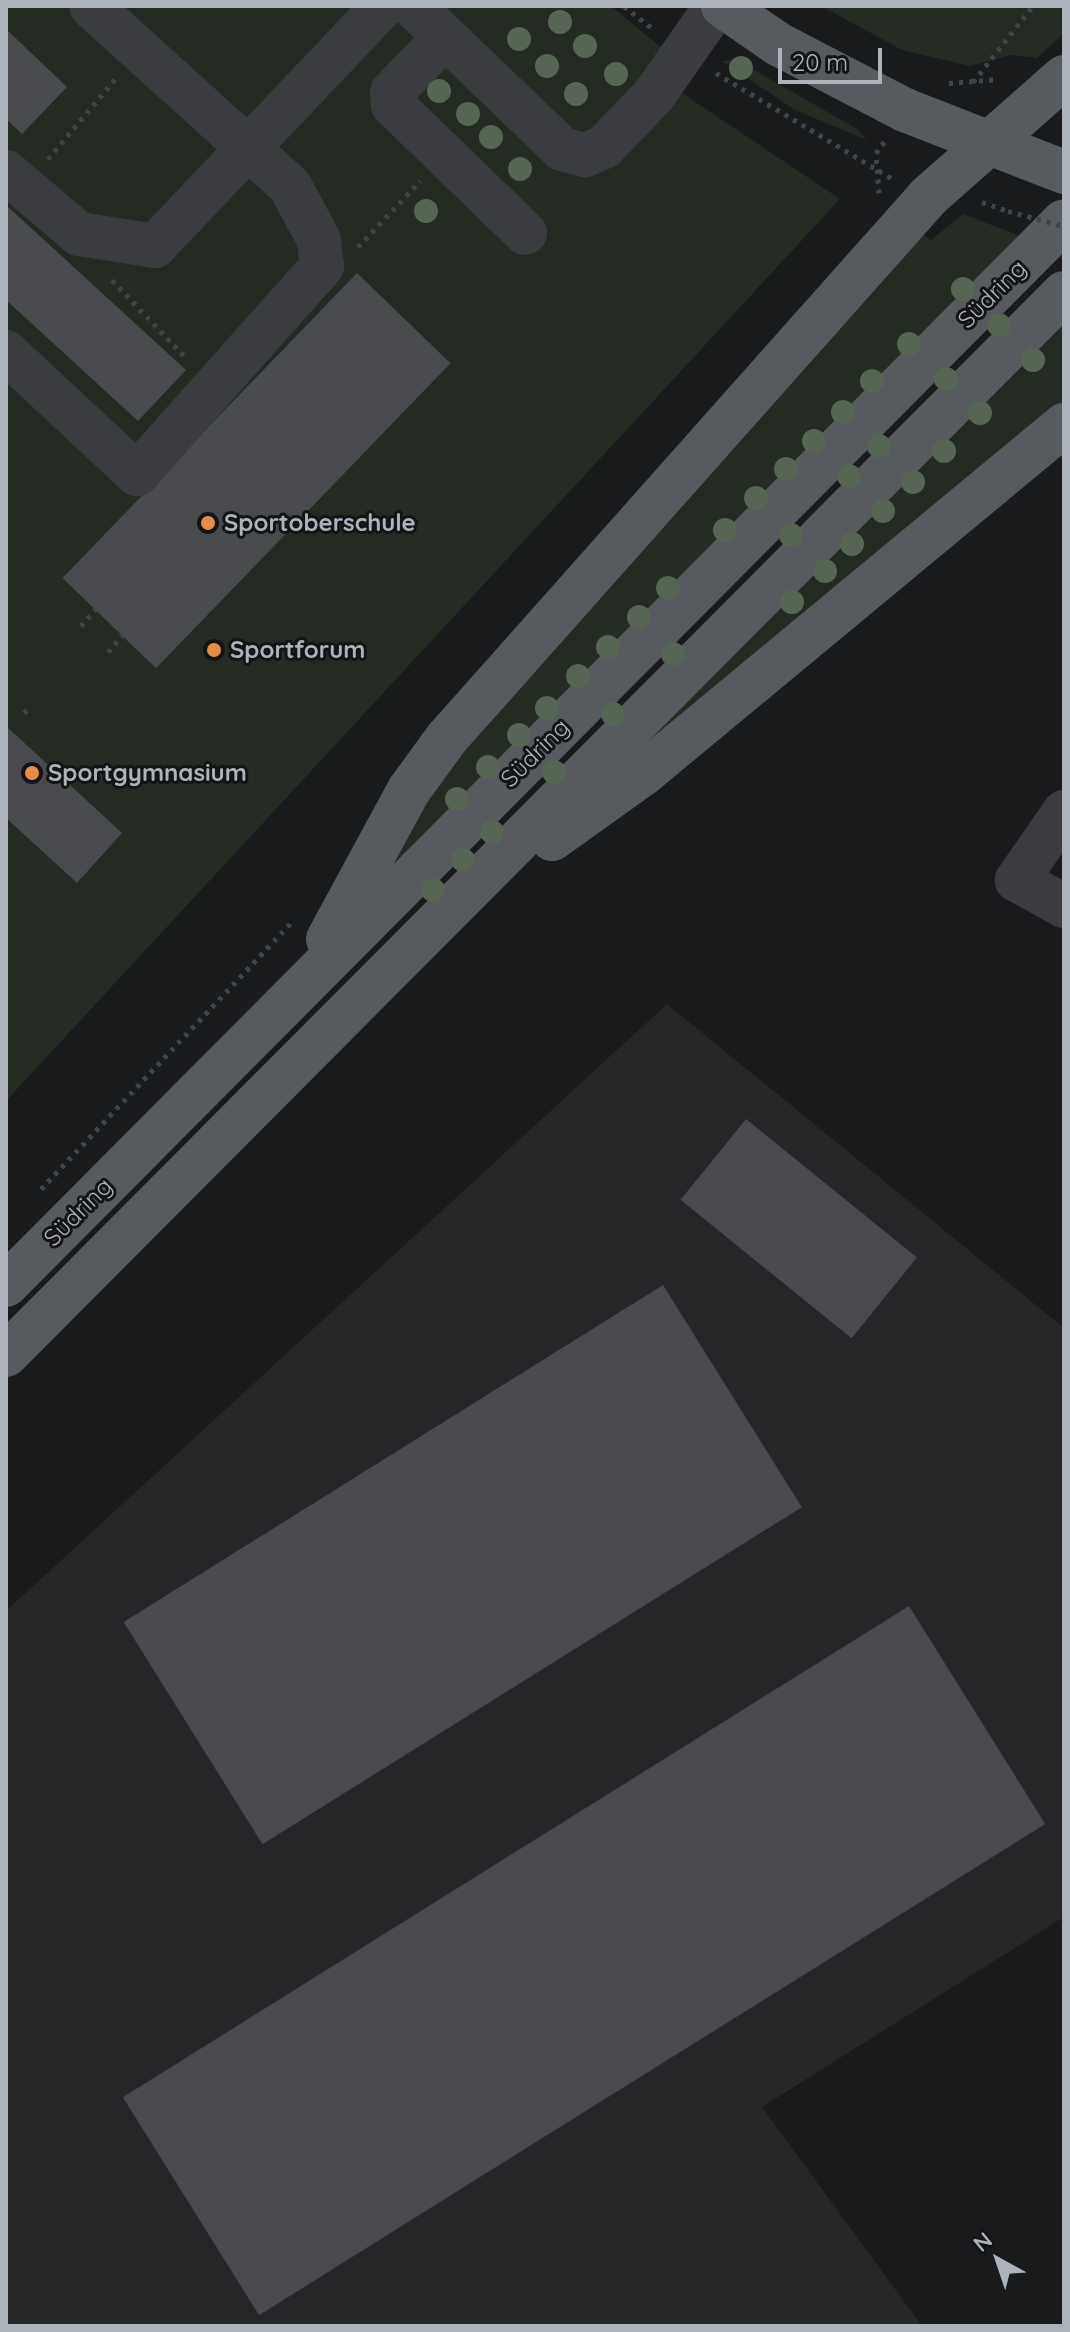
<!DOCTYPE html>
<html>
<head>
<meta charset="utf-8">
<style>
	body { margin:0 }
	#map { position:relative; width:1070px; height:2332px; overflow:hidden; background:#191a1b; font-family:Quicksand,sans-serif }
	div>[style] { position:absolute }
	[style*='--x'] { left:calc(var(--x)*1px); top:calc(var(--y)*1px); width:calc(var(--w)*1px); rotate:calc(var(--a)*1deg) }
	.built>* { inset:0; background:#252628 }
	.green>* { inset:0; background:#242b23 }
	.building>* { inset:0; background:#484a4e; transform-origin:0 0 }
	.path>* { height:5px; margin-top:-2.5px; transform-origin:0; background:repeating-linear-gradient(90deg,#404447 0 4px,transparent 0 10px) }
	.minor>* { height:44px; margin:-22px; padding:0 22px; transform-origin:22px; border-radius:22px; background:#3a3c40 }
	.major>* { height:44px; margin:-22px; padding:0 22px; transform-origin:22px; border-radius:22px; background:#575a5f }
	.path-bridge>* { height:5px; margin-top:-2.5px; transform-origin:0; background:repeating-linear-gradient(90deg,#404447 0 4px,transparent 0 10px) }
	.trees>* { width:24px; height:24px; margin:-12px; border-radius:50%; background:#576555 }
	.dots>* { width:22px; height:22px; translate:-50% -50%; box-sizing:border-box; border:4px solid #141416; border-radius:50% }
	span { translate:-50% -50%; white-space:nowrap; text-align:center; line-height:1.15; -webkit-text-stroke:6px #141416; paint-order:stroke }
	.street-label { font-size:24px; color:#acb3ba }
	.poi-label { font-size:24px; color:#acb3ba; font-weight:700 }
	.left { translate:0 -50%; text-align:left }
	.frame { position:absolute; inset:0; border:8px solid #acb3ba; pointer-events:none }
	.north { position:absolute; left:958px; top:2220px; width:80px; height:80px; -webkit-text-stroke:6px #141416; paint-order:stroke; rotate:320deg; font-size:22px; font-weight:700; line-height:32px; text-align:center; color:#acb3ba }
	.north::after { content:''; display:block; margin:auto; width:28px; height:36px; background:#acb3ba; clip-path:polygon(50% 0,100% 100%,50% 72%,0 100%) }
	.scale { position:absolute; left:778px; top:48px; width:104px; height:36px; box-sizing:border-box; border:4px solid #acb3ba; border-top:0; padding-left:10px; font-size:24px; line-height:28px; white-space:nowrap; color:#acb3ba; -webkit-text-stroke:6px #141416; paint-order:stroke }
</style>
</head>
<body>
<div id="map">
	<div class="built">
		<div style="clip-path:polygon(667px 1004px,1064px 1328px,1064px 1917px,762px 2107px,922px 2326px,6px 2326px,6px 1611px)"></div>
	</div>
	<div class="green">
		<div style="clip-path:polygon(6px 6px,611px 6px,663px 49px,676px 89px,840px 199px,6px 1101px)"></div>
		<div style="clip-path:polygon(821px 6px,1064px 6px,1064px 33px,1037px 58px,1011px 55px,970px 66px,902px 50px)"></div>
		<div style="clip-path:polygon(737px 60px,857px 129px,867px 140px,795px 110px,722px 61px)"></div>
		<div style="clip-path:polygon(963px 214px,1020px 236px,395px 868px,386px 866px,413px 808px,922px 233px,931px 240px)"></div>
		<div style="clip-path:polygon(1064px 323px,1064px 404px,650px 750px,643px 743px)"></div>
	</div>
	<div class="building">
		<div style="clip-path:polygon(6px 29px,67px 87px,22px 134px,6px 119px)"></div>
		<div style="clip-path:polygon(6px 205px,186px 370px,138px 421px,6px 300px)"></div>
		<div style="left:357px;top:273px;width:130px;height:424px;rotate:44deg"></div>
		<div style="clip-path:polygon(6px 726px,122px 833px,77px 883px,6px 818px)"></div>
		<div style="left:746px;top:1119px;width:220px;height:104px;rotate:39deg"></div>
		<div style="left:663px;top:1285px;width:262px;height:636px;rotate:58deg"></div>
		<div style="left:909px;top:1606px;width:257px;height:927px;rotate:58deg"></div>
	</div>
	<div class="path">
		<div style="--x:624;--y:6;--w:36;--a:38"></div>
		<div style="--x:716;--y:73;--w:206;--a:30.9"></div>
		<div style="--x:973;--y:82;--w:97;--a:-51.7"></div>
		<div style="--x:949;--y:83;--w:50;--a:-4.6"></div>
		<div style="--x:48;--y:159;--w:106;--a:-50"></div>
		<div style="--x:879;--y:193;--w:40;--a:-94.3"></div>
		<div style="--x:876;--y:153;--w:14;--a:-54"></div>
		<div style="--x:982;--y:202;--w:28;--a:19"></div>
		<div style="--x:358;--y:247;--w:91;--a:-46.8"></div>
		<div style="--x:112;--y:280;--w:109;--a:46.5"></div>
		<div style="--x:81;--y:626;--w:23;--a:-49"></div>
		<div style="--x:108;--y:652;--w:23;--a:-49"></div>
		<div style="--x:24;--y:713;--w:10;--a:-45"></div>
		<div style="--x:41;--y:1189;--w:366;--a:-46.8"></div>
	</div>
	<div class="minor">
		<div style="--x:413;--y:6;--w:207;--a:43.8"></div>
		<div style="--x:562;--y:149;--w:24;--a:15"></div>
		<div style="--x:585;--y:155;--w:21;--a:-23"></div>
		<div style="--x:604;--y:147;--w:72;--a:-46.1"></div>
		<div style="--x:654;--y:95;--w:108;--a:-55.1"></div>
		<div style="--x:444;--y:38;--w:75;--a:133.9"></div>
		<div style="--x:392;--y:92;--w:13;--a:86"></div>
		<div style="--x:393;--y:105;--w:184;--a:44.1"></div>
		<div style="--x:6;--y:172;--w:96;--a:40.3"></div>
		<div style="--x:79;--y:234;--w:77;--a:9"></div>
		<div style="--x:155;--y:246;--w:331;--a:-46.5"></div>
		<div style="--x:6;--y:352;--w:179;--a:43"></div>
		<div style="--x:137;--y:474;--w:278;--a:-48.3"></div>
		<div style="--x:322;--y:266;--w:26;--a:-97"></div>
		<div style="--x:319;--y:240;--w:61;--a:-118.2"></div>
		<div style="--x:290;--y:186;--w:268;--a:-137.9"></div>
		<div style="--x:1064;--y:812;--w:83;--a:124.7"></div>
		<div style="--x:1017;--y:880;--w:54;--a:29"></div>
	</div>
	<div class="major">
		<div style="--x:723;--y:6;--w:67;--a:34.6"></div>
		<div style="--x:778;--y:44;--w:143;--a:27.5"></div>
		<div style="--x:905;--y:110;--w:171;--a:21.3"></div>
		<div style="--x:552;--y:839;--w:112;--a:-35.5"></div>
		<div style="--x:643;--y:774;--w:547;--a:-39.66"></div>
		<div style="--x:328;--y:939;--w:170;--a:-61.5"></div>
		<div style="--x:409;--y:790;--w:63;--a:-54"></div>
		<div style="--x:446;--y:739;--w:727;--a:-48.35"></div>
		<div style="--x:929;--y:196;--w:180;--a:-41.4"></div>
		<div style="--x:6;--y:1285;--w:1500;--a:-45.16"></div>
		<div style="--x:6;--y:1355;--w:1499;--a:-45.11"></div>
	</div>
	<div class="path-bridge">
		<div style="--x:1008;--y:211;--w:58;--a:15"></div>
	</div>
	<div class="trees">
		<div style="left:560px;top:22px"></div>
		<div style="left:519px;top:39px"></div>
		<div style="left:585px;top:46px"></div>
		<div style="left:547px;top:66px"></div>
		<div style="left:741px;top:68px"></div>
		<div style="left:616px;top:74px"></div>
		<div style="left:439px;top:91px"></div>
		<div style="left:576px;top:94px"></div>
		<div style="left:468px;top:114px"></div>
		<div style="left:491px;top:137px"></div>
		<div style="left:520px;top:169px"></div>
		<div style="left:426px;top:211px"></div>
		<div style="left:963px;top:289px"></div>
		<div style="left:999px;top:325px"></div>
		<div style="left:909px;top:344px"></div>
		<div style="left:1033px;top:360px"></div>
		<div style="left:946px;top:379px"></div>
		<div style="left:872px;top:381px"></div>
		<div style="left:843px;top:412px"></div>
		<div style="left:980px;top:413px"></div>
		<div style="left:814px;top:441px"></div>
		<div style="left:879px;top:446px"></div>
		<div style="left:944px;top:451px"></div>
		<div style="left:786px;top:469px"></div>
		<div style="left:849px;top:476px"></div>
		<div style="left:913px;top:482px"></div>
		<div style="left:756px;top:498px"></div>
		<div style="left:883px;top:511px"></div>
		<div style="left:725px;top:530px"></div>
		<div style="left:791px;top:535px"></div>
		<div style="left:852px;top:544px"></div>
		<div style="left:825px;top:571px"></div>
		<div style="left:668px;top:588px"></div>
		<div style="left:792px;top:602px"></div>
		<div style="left:639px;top:617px"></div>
		<div style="left:608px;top:647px"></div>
		<div style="left:673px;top:654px"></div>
		<div style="left:578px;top:676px"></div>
		<div style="left:547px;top:708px"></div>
		<div style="left:613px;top:714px"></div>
		<div style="left:519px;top:735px"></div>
		<div style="left:488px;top:767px"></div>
		<div style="left:554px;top:772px"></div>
		<div style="left:457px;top:799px"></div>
		<div style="left:492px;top:832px"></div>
		<div style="left:463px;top:860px"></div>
		<div style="left:433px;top:890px"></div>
	</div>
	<div class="dots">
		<div style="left:208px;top:523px;background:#e58e47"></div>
		<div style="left:214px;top:650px;background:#e58e47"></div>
		<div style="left:32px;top:773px;background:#e58e47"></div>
	</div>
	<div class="street-label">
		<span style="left:992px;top:294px;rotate:-45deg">Südring</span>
		<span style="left:535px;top:753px;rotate:-45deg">Südring</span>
		<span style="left:78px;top:1212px;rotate:-45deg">Südring</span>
	</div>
	<div class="poi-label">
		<span class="left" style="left:224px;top:523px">Sportoberschule</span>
		<span class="left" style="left:230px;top:650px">Sportforum</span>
		<span class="left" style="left:48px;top:773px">Sportgymnasium</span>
	</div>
	<div class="frame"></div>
	<div class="north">N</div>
	<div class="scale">20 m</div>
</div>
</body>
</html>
